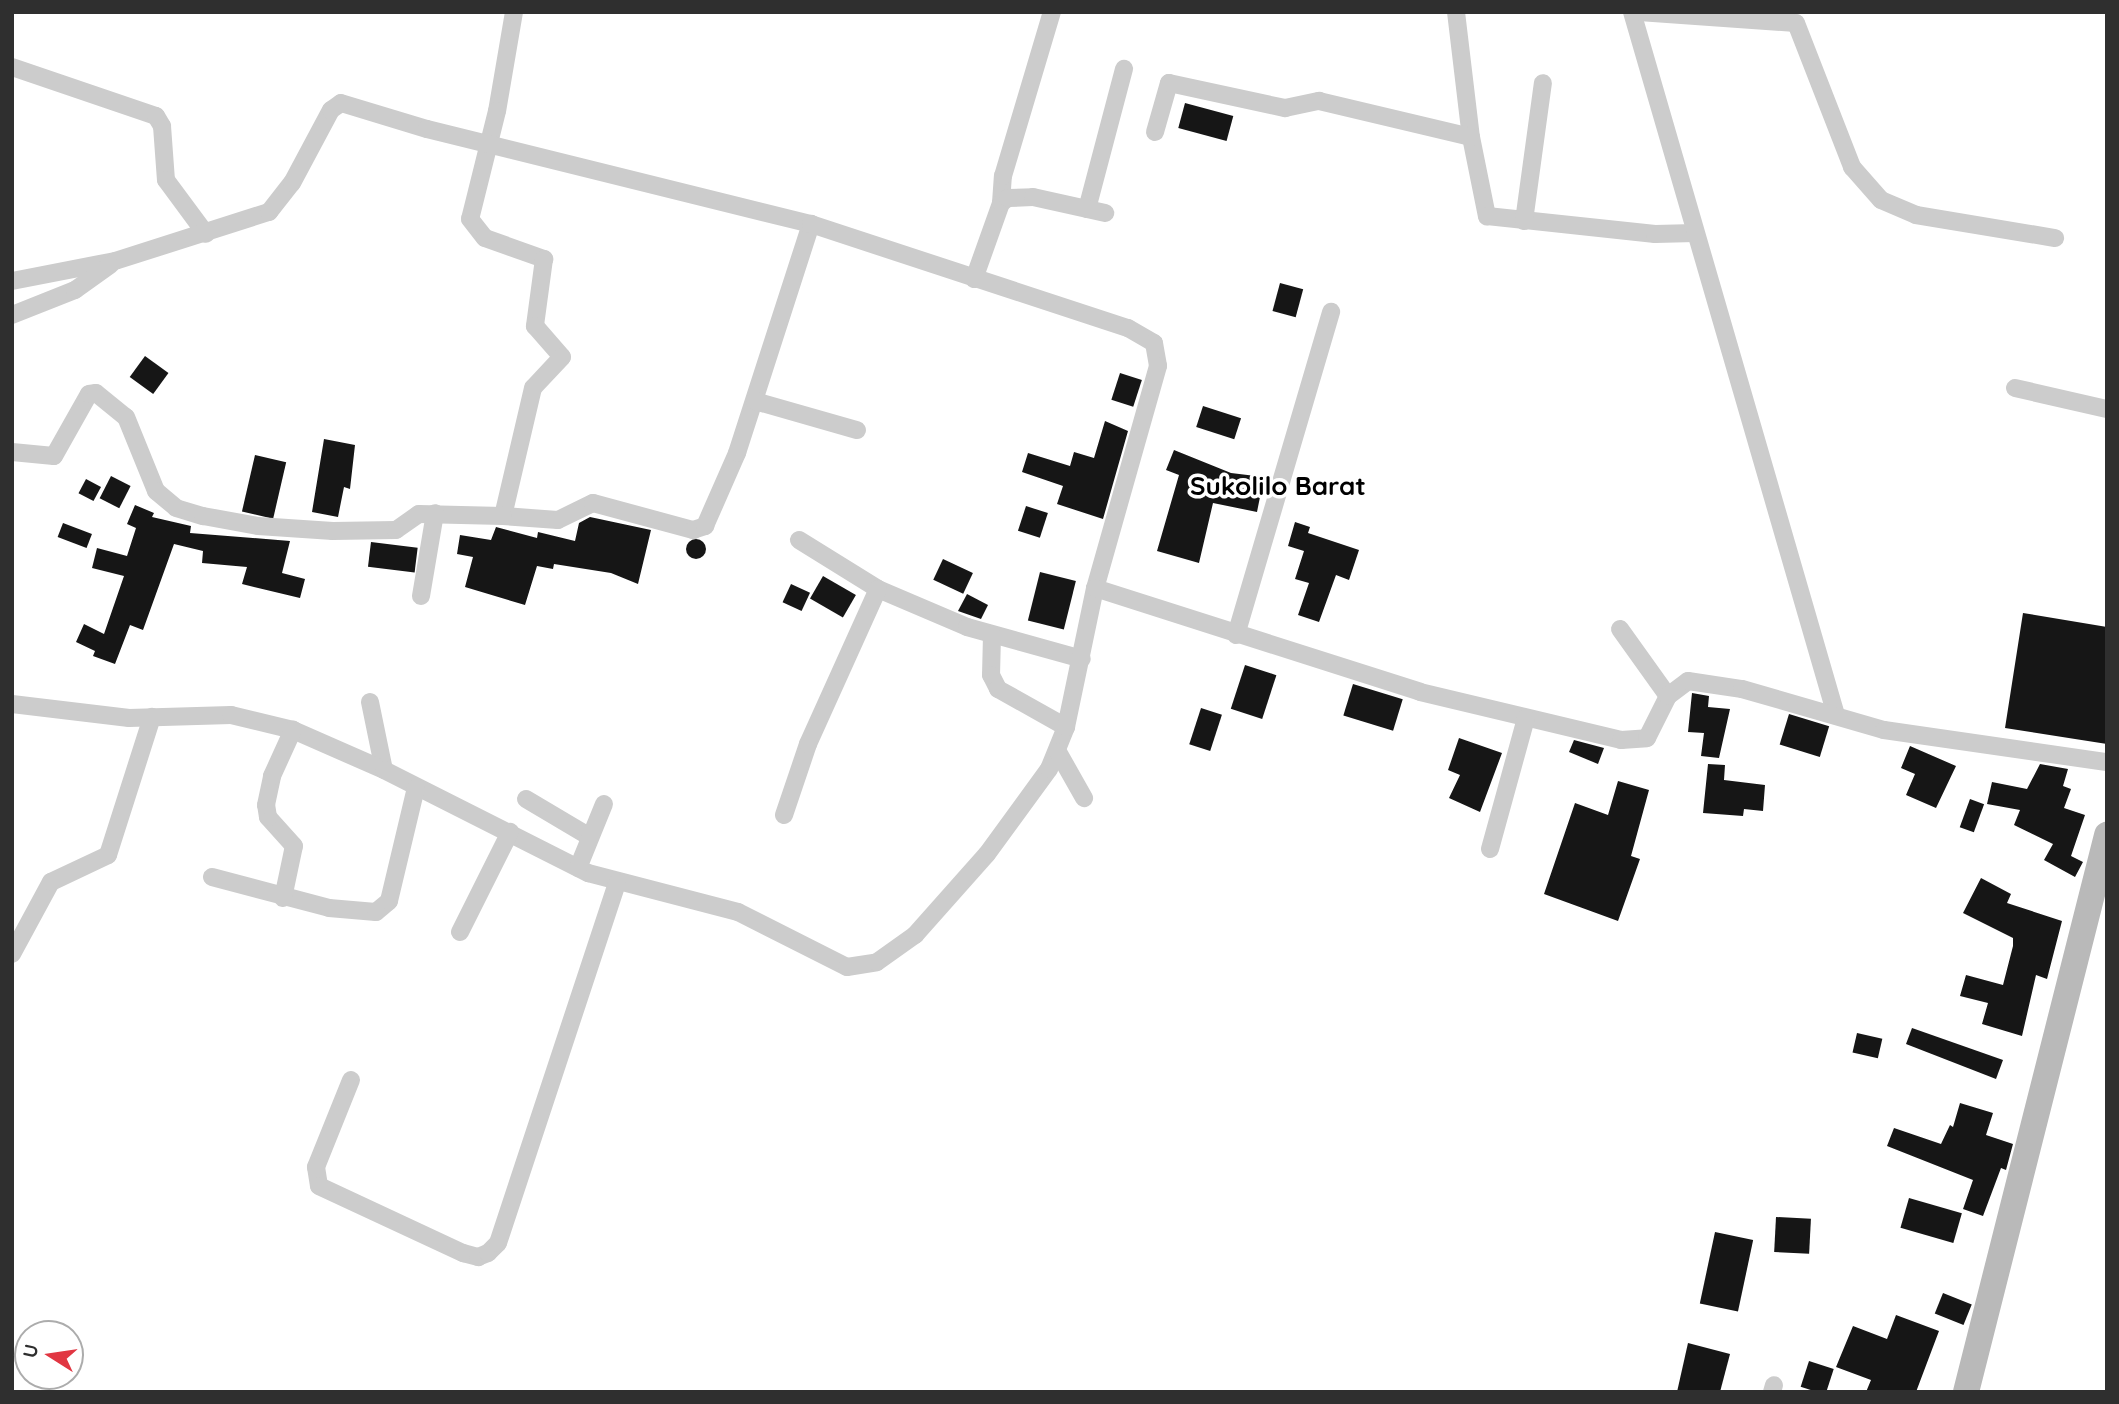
<!DOCTYPE html>
<html>
<head>
<meta charset="utf-8">
<style>
	body { margin:0 }
	#map { position:relative; width:2119px; height:1404px; overflow:hidden; background:#fff; font-family:Quicksand,sans-serif }
	div>[style] { position:absolute }
	[style*='--x'] { left:calc(var(--x)*1px); top:calc(var(--y)*1px); width:calc(var(--w)*1px); rotate:calc(var(--a)*1deg) }
	.building>* { inset:0; background:#161616; transform-origin:0 0 }
	.round { border-radius:50% }
	.minor>* { height:18px; margin:-9px; padding:0 9px; transform-origin:9px; border-radius:9px; background:#ccc }
	.secondary>* { height:26px; margin:-13px; padding:0 13px; transform-origin:13px; border-radius:13px; background:#b9b9b9 }
	span { translate:-50% -50%; white-space:nowrap; text-align:center; line-height:1.15; -webkit-text-stroke:7px #fff; paint-order:stroke }
	.quarter-label { font-size:26px; color:#000; font-weight:700 }
	.frame { position:absolute; inset:0; border:14px solid #2f2f2f; pointer-events:none }
	.north { position:absolute; left:14px; top:1320px; width:70px; height:70px; box-sizing:border-box; background:#fff; border:2px solid #acacac; border-radius:50%; rotate:282deg; font-size:19px; font-weight:700; line-height:28px; text-align:center; color:#2f2f2f }
	.north::after { content:''; display:block; margin:auto; width:24px; height:32px; background:#e13642; clip-path:polygon(50% 0,100% 100%,50% 72%,0 100%) }
</style>
</head>
<body>
<div id="map">
	<div class="building">
		<div style="left:1185px;top:103px;width:50px;height:26px;rotate:15deg"></div>
		<div style="left:1280px;top:283px;width:24px;height:29px;rotate:15deg"></div>
		<div style="left:145px;top:356px;width:29px;height:26px;rotate:36deg"></div>
		<div style="left:1120px;top:373px;width:23px;height:28px;rotate:18deg"></div>
		<div style="left:1203px;top:406px;width:40px;height:22px;rotate:18deg"></div>
		<div style="clip-path:polygon(1105px 421px,1128px 431px,1103px 519px,1057px 504px,1063px 486px,1022px 472px,1028px 453px,1070px 466px,1074px 452px,1094px 458px)"></div>
		<div style="clip-path:polygon(324px 439px,355px 445px,350px 489px,344px 487px,338px 517px,312px 512px)"></div>
		<div style="clip-path:polygon(1174px 450px,1231px 473px,1264px 477px,1257px 512px,1213px 503px,1199px 563px,1157px 551px,1179px 475px,1166px 470px)"></div>
		<div style="left:255px;top:455px;width:32px;height:58px;rotate:13deg"></div>
		<div style="left:111px;top:476px;width:22px;height:25px;rotate:27deg"></div>
		<div style="left:86px;top:479px;width:17px;height:16px;rotate:28deg"></div>
		<div style="clip-path:polygon(135px 505px,154px 513px,152px 517px,191px 526px,190px 533px,290px 541px,282px 573px,305px 579px,300px 598px,242px 584px,247px 567px,202px 563px,203px 551px,174px 544px,143px 630px,130px 625px,115px 664px,93px 656px,95px 651px,76px 642px,84px 624px,104px 634px,124px 576px,92px 568px,97px 548px,127px 556px,136px 528px,127px 524px)"></div>
		<div style="left:1026px;top:506px;width:23px;height:26px;rotate:18deg"></div>
		<div style="clip-path:polygon(590px 517px,651px 530px,638px 584px,611px 573px,554px 564px,553px 569px,537px 566px,525px 605px,465px 587px,473px 557px,457px 554px,460px 535px,491px 540px,496px 527px,537px 538px,538px 532px,575px 541px,579px 523px)"></div>
		<div style="clip-path:polygon(1295px 522px,1310px 527px,1308px 533px,1359px 550px,1349px 580px,1336px 575px,1319px 622px,1298px 615px,1309px 583px,1295px 579px,1304px 551px,1288px 546px)"></div>
		<div style="left:63px;top:523px;width:31px;height:15px;rotate:21deg"></div>
		<div class="round" style="left:686px;top:539px;width:20px;height:20px"></div>
		<div style="left:371px;top:542px;width:47px;height:25px;rotate:7deg"></div>
		<div style="left:943px;top:559px;width:33px;height:23px;rotate:25deg"></div>
		<div style="left:1040px;top:572px;width:37px;height:50px;rotate:14deg"></div>
		<div style="left:823px;top:576px;width:38px;height:26px;rotate:30deg"></div>
		<div style="left:791px;top:584px;width:21px;height:20px;rotate:25deg"></div>
		<div style="clip-path:polygon(967px 594px,988px 605px,981px 619px,958px 611px)"></div>
		<div style="clip-path:polygon(2023px 613px,2107px 627px,2107px 744px,2005px 728px)"></div>
		<div style="left:1245px;top:665px;width:33px;height:46px;rotate:18deg"></div>
		<div style="left:1353px;top:684px;width:52px;height:33px;rotate:17deg"></div>
		<div style="clip-path:polygon(1692px 693px,1709px 696px,1708px 707px,1730px 709px,1719px 758px,1701px 756px,1704px 733px,1688px 732px)"></div>
		<div style="left:1201px;top:708px;width:22px;height:38px;rotate:18deg"></div>
		<div style="left:1789px;top:714px;width:42px;height:32px;rotate:17deg"></div>
		<div style="clip-path:polygon(1459px 738px,1502px 753px,1480px 812px,1449px 798px,1460px 775px,1448px 770px)"></div>
		<div style="clip-path:polygon(1574px 740px,1604px 748px,1598px 764px,1569px 752px)"></div>
		<div style="clip-path:polygon(1910px 746px,1956px 766px,1936px 808px,1906px 795px,1915px 774px,1901px 768px)"></div>
		<div style="clip-path:polygon(1708px 764px,1725px 765px,1724px 780px,1765px 785px,1763px 811px,1744px 809px,1743px 816px,1703px 813px)"></div>
		<div style="clip-path:polygon(2040px 764px,2068px 769px,2063px 786px,2071px 789px,2064px 808px,2085px 815px,2071px 856px,2083px 862px,2075px 877px,2044px 860px,2053px 844px,2014px 825px,2020px 810px,1987px 804px,1992px 782px,2027px 789px)"></div>
		<div style="clip-path:polygon(1618px 781px,1649px 790px,1631px 856px,1640px 859px,1618px 921px,1544px 894px,1575px 803px,1608px 815px)"></div>
		<div style="left:1970px;top:799px;width:15px;height:30px;rotate:20deg"></div>
		<div style="clip-path:polygon(1981px 878px,2011px 894px,2007px 903px,2062px 921px,2047px 979px,2036px 975px,2022px 1036px,1982px 1024px,1988px 1003px,1960px 996px,1966px 975px,2003px 985px,2013px 946px,2013px 938px,1963px 913px)"></div>
		<div style="clip-path:polygon(1912px 1028px,2003px 1060px,1996px 1079px,1906px 1044px)"></div>
		<div style="left:1857px;top:1033px;width:26px;height:20px;rotate:13deg"></div>
		<div style="clip-path:polygon(1960px 1103px,1993px 1113px,1986px 1135px,2013px 1144px,2006px 1170px,2001px 1168px,1983px 1216px,1963px 1209px,1973px 1180px,1887px 1146px,1894px 1128px,1941px 1144px,1950px 1125px,1953px 1127px)"></div>
		<div style="left:1909px;top:1198px;width:55px;height:31px;rotate:16deg"></div>
		<div style="left:1776px;top:1217px;width:35px;height:35px;rotate:3deg"></div>
		<div style="left:1715px;top:1232px;width:39px;height:73px;rotate:12deg"></div>
		<div style="left:1943px;top:1293px;width:31px;height:22px;rotate:22deg"></div>
		<div style="clip-path:polygon(1896px 1315px,1939px 1331px,1916px 1392px,1866px 1392px,1871px 1380px,1836px 1367px,1853px 1326px,1887px 1339px)"></div>
		<div style="clip-path:polygon(1688px 1343px,1730px 1354px,1720px 1392px,1677px 1392px)"></div>
		<div style="left:1809px;top:1361px;width:26px;height:27px;rotate:18deg"></div>
	</div>
	<div class="minor">
		<div style="--x:514;--y:12;--w:100;--a:99.7"></div>
		<div style="--x:497;--y:111;--w:111;--a:104"></div>
		<div style="--x:470;--y:219;--w:24;--a:52"></div>
		<div style="--x:485;--y:238;--w:63;--a:19.6"></div>
		<div style="--x:544;--y:259;--w:68;--a:97.7"></div>
		<div style="--x:535;--y:326;--w:41;--a:48.9"></div>
		<div style="--x:562;--y:357;--w:42;--a:133.1"></div>
		<div style="--x:533;--y:388;--w:131;--a:103.2"></div>
		<div style="--x:503;--y:516;--w:55;--a:4.2"></div>
		<div style="--x:558;--y:520;--w:39;--a:-26"></div>
		<div style="--x:593;--y:503;--w:104;--a:15.1"></div>
		<div style="--x:693;--y:530;--w:13;--a:-18"></div>
		<div style="--x:705;--y:526;--w:80;--a:-66.3"></div>
		<div style="--x:737;--y:453;--w:241;--a:-72.1"></div>
		<div style="--x:1456;--y:12;--w:126;--a:83.2"></div>
		<div style="--x:1471;--y:137;--w:81;--a:78.6"></div>
		<div style="--x:1487;--y:216;--w:169;--a:6.1"></div>
		<div style="--x:1655;--y:234;--w:40;--a:-1.4"></div>
		<div style="--x:1632;--y:12;--w:732;--a:73.82"></div>
		<div style="--x:1639;--y:12;--w:157;--a:4"></div>
		<div style="--x:1796;--y:23;--w:155;--a:68.7"></div>
		<div style="--x:1852;--y:167;--w:44;--a:48.7"></div>
		<div style="--x:1881;--y:200;--w:38;--a:23"></div>
		<div style="--x:1916;--y:215;--w:141;--a:9.4"></div>
		<div style="--x:12;--y:67;--w:152;--a:18.8"></div>
		<div style="--x:156;--y:116;--w:12;--a:59"></div>
		<div style="--x:162;--y:126;--w:54;--a:85.8"></div>
		<div style="--x:166;--y:180;--w:67;--a:53.5"></div>
		<div style="--x:1155;--y:132;--w:51;--a:-74.1"></div>
		<div style="--x:1169;--y:83;--w:119;--a:12.2"></div>
		<div style="--x:1285;--y:108;--w:35;--a:-12"></div>
		<div style="--x:1319;--y:101;--w:156;--a:13.3"></div>
		<div style="--x:1001;--y:203;--w:27;--a:-86"></div>
		<div style="--x:1003;--y:176;--w:171;--a:-73.4"></div>
		<div style="--x:1087;--y:209;--w:145;--a:-75.2"></div>
		<div style="--x:1524;--y:221;--w:139;--a:-82.2"></div>
		<div style="--x:974;--y:279;--w:81;--a:-70.4"></div>
		<div style="--x:1001;--y:203;--w:9;--a:-36"></div>
		<div style="--x:1008;--y:198;--w:25;--a:-2"></div>
		<div style="--x:1033;--y:197;--w:74;--a:12.5"></div>
		<div style="--x:12;--y:281;--w:105;--a:-11"></div>
		<div style="--x:115;--y:261;--w:162;--a:-17.7"></div>
		<div style="--x:269;--y:212;--w:37;--a:-52"></div>
		<div style="--x:292;--y:183;--w:83;--a:-61.9"></div>
		<div style="--x:331;--y:110;--w:12;--a:-35"></div>
		<div style="--x:341;--y:103;--w:90;--a:16.8"></div>
		<div style="--x:427;--y:129;--w:396;--a:13.9"></div>
		<div style="--x:811;--y:224;--w:334;--a:18.2"></div>
		<div style="--x:1128;--y:328;--w:30;--a:30"></div>
		<div style="--x:1154;--y:343;--w:23;--a:80"></div>
		<div style="--x:1158;--y:366;--w:231;--a:105.8"></div>
		<div style="--x:12;--y:315;--w:68;--a:-21.6"></div>
		<div style="--x:75;--y:290;--w:43;--a:-35.5"></div>
		<div style="--x:2015;--y:388;--w:94;--a:12.9"></div>
		<div style="--x:755;--y:401;--w:106;--a:15.9"></div>
		<div style="--x:12;--y:452;--w:42;--a:5.4"></div>
		<div style="--x:54;--y:456;--w:71;--a:-60.6"></div>
		<div style="--x:89;--y:394;--w:7;--a:-8"></div>
		<div style="--x:96;--y:393;--w:38;--a:39"></div>
		<div style="--x:126;--y:417;--w:80;--a:67.9"></div>
		<div style="--x:156;--y:491;--w:26;--a:40"></div>
		<div style="--x:176;--y:508;--w:28;--a:17"></div>
		<div style="--x:203;--y:516;--w:56;--a:10.3"></div>
		<div style="--x:258;--y:526;--w:75;--a:3.8"></div>
		<div style="--x:333;--y:531;--w:63;--a:-0.9"></div>
		<div style="--x:396;--y:530;--w:28;--a:-35"></div>
		<div style="--x:419;--y:514;--w:84;--a:1.4"></div>
		<div style="--x:799;--y:540;--w:93;--a:31.8"></div>
		<div style="--x:878;--y:589;--w:97;--a:23.1"></div>
		<div style="--x:967;--y:627;--w:119;--a:15.5"></div>
		<div style="--x:421;--y:596;--w:84;--a:-80.4"></div>
		<div style="--x:1620;--y:629;--w:82;--a:54.4"></div>
		<div style="--x:992;--y:635;--w:40;--a:91.4"></div>
		<div style="--x:991;--y:675;--w:16;--a:63"></div>
		<div style="--x:998;--y:689;--w:78;--a:29.2"></div>
		<div style="--x:1236;--y:635;--w:337;--a:-73.6"></div>
		<div style="--x:370;--y:702;--w:69;--a:78.4"></div>
		<div style="--x:12;--y:704;--w:118;--a:6.8"></div>
		<div style="--x:129;--y:718;--w:102;--a:-1.7"></div>
		<div style="--x:231;--y:715;--w:64;--a:13.6"></div>
		<div style="--x:293;--y:730;--w:99;--a:23.7"></div>
		<div style="--x:384;--y:770;--w:229;--a:26.8"></div>
		<div style="--x:588;--y:873;--w:155;--a:14.6"></div>
		<div style="--x:738;--y:912;--w:122;--a:26.8"></div>
		<div style="--x:847;--y:967;--w:30;--a:-9"></div>
		<div style="--x:877;--y:962;--w:47;--a:-35.4"></div>
		<div style="--x:915;--y:935;--w:108;--a:-48.4"></div>
		<div style="--x:987;--y:854;--w:105;--a:-53.9"></div>
		<div style="--x:1049;--y:769;--w:45;--a:-68"></div>
		<div style="--x:1066;--y:727;--w:142;--a:-78.2"></div>
		<div style="--x:1095;--y:588;--w:341;--a:17.7"></div>
		<div style="--x:1420;--y:692;--w:207;--a:13.4"></div>
		<div style="--x:1621;--y:740;--w:26;--a:-4"></div>
		<div style="--x:1647;--y:738;--w:47;--a:-63.4"></div>
		<div style="--x:1668;--y:696;--w:25;--a:-37"></div>
		<div style="--x:1688;--y:681;--w:55;--a:8.4"></div>
		<div style="--x:1742;--y:689;--w:148;--a:16.1"></div>
		<div style="--x:1884;--y:730;--w:225;--a:8.2"></div>
		<div style="--x:1058;--y:752;--w:53;--a:60.5"></div>
		<div style="--x:526;--y:799;--w:74;--a:30.7"></div>
		<div style="--x:784;--y:815;--w:75;--a:-71.3"></div>
		<div style="--x:808;--y:744;--w:170;--a:-65.7"></div>
		<div style="--x:1490;--y:849;--w:136;--a:-74.6"></div>
		<div style="--x:578;--y:868;--w:69;--a:-67.9"></div>
		<div style="--x:212;--y:877;--w:121;--a:14.8"></div>
		<div style="--x:329;--y:908;--w:47;--a:4.9"></div>
		<div style="--x:376;--y:912;--w:17;--a:-40"></div>
		<div style="--x:389;--y:901;--w:116;--a:-76.6"></div>
		<div style="--x:283;--y:898;--w:53;--a:-78.1"></div>
		<div style="--x:294;--y:846;--w:39;--a:-132"></div>
		<div style="--x:268;--y:817;--w:12;--a:-99"></div>
		<div style="--x:266;--y:805;--w:30;--a:-78"></div>
		<div style="--x:272;--y:776;--w:51;--a:-65.5"></div>
		<div style="--x:460;--y:932;--w:112;--a:-63.4"></div>
		<div style="--x:12;--y:954;--w:82;--a:-61.6"></div>
		<div style="--x:51;--y:882;--w:63;--a:-25.3"></div>
		<div style="--x:108;--y:855;--w:145;--a:-72.3"></div>
		<div style="--x:351;--y:1080;--w:94;--a:111.9"></div>
		<div style="--x:316;--y:1167;--w:19;--a:81"></div>
		<div style="--x:319;--y:1186;--w:159;--a:25"></div>
		<div style="--x:463;--y:1253;--w:16;--a:15"></div>
		<div style="--x:478;--y:1257;--w:11;--a:-22"></div>
		<div style="--x:488;--y:1253;--w:14;--a:-45"></div>
		<div style="--x:498;--y:1243;--w:379;--a:-71.7"></div>
		<div style="--x:1772;--y:1392;--w:7;--a:-74"></div>
	</div>
	<div class="secondary">
		<div style="--x:1966;--y:1392;--w:575;--a:-75.79"></div>
	</div>
	<div class="quarter-label">
		<span style="left:1278px;top:486px">Sukolilo Barat</span>
	</div>
	<div class="frame"></div>
	<div class="north">U</div>
</div>
</body>
</html>
